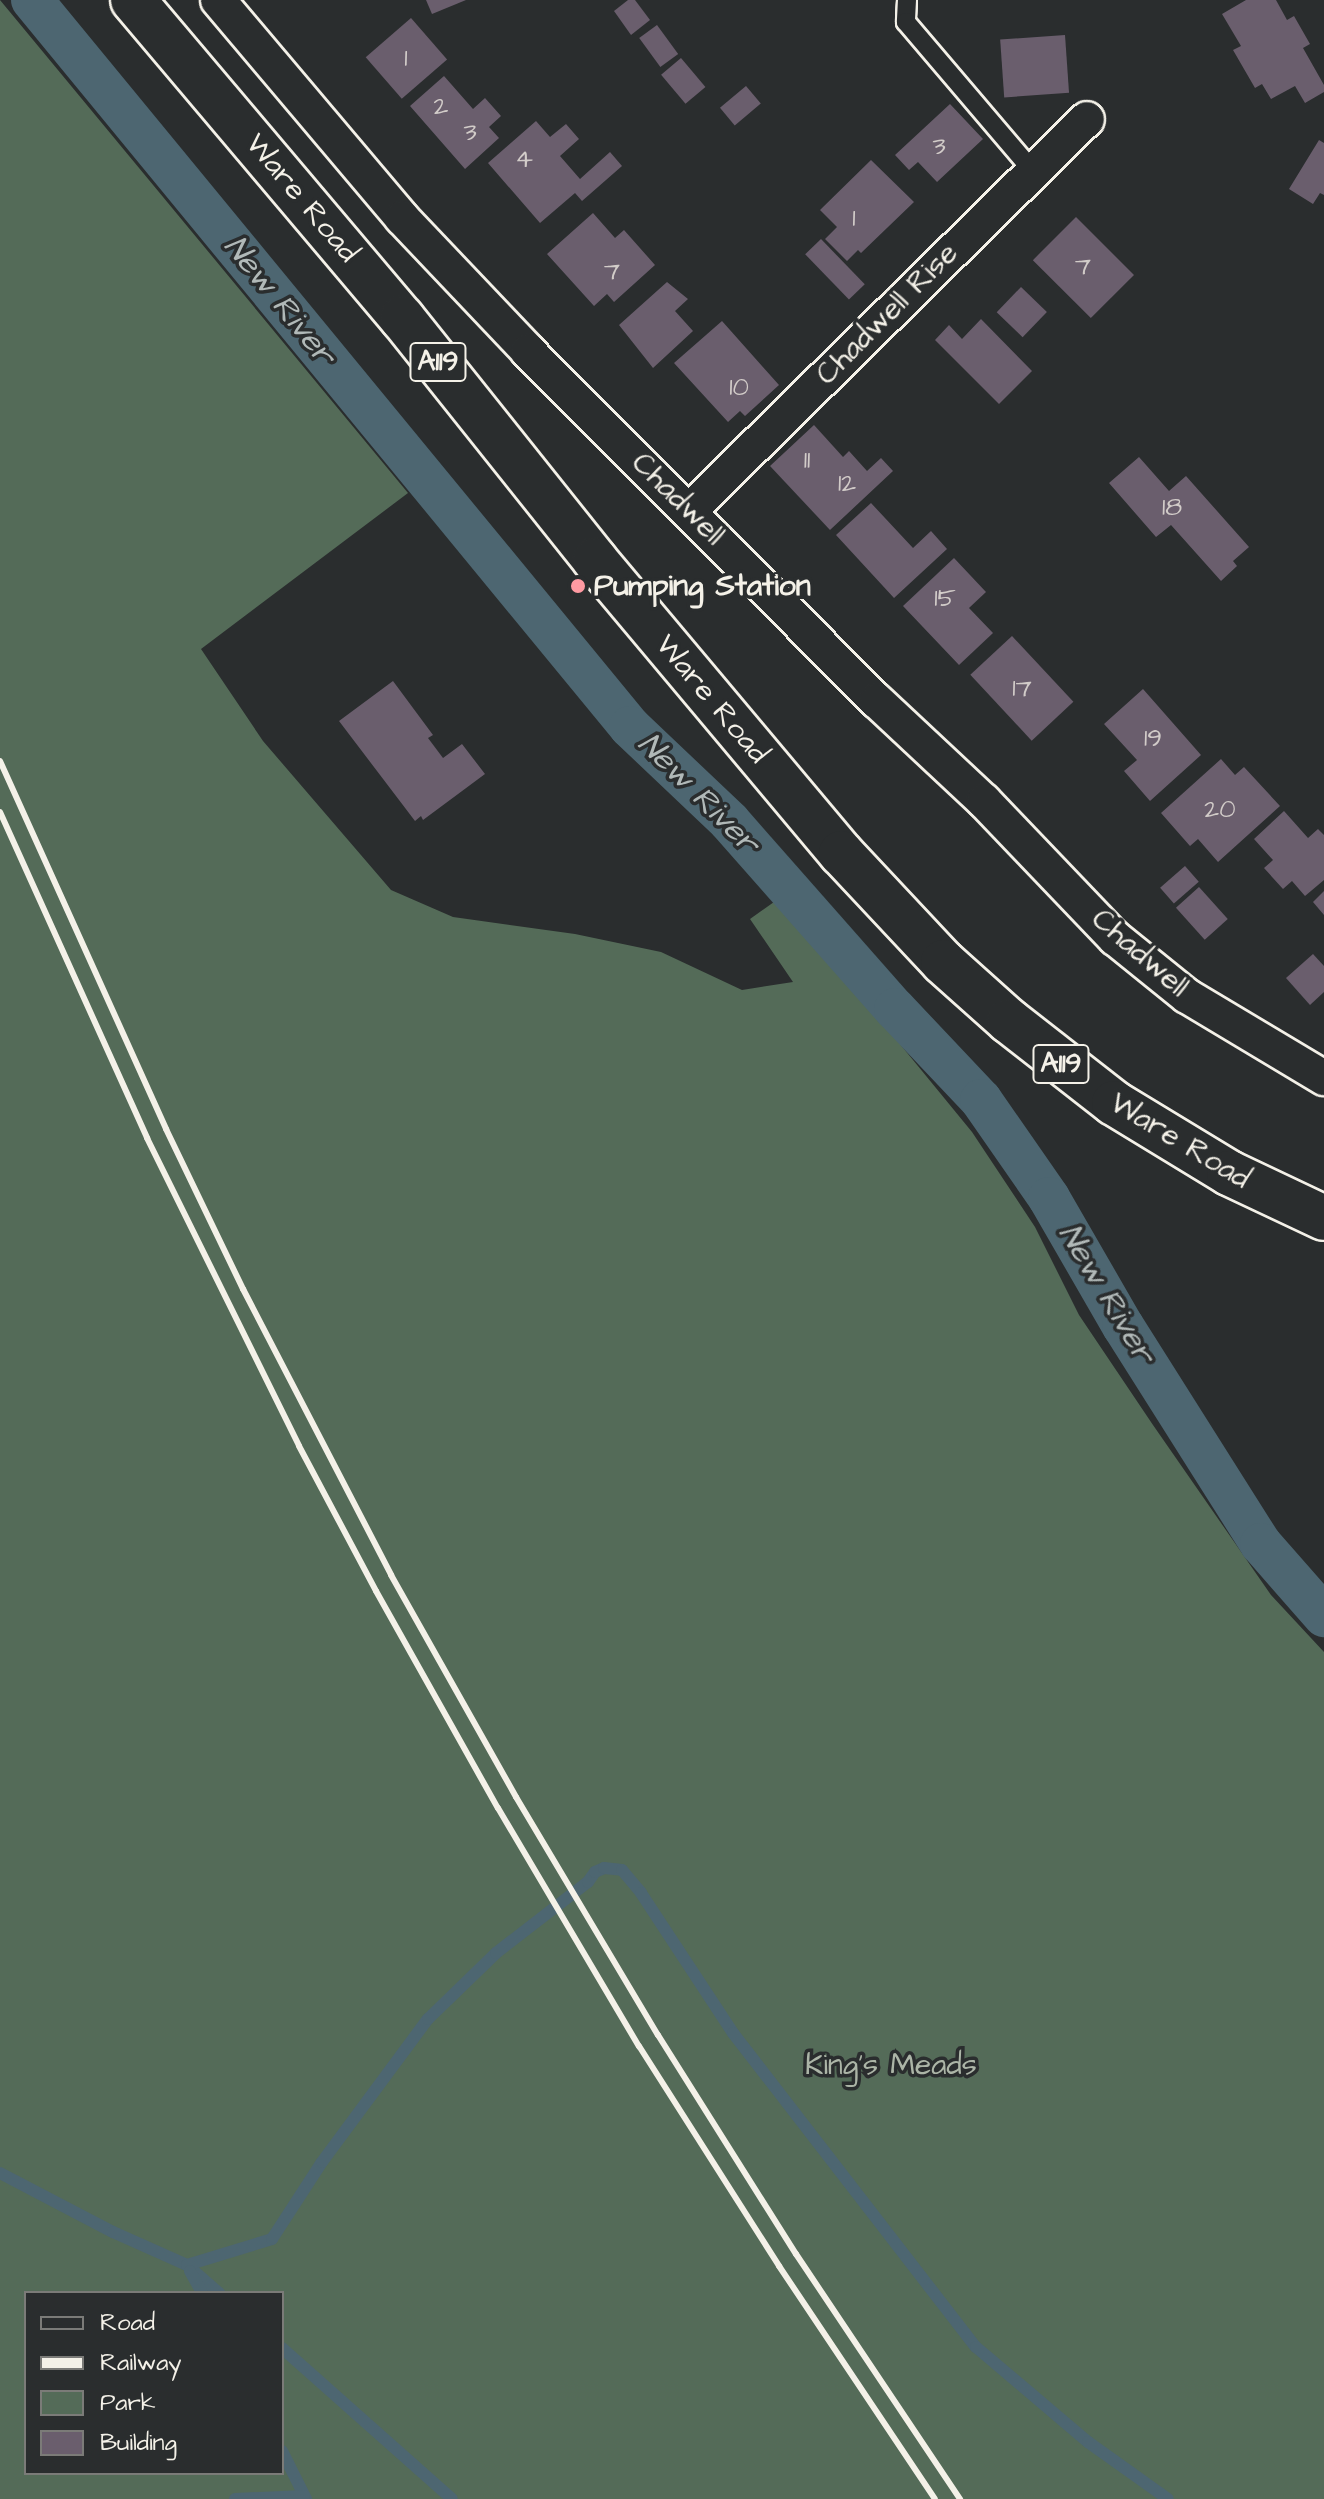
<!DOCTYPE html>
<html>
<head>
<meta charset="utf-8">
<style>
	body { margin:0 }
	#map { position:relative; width:1324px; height:2499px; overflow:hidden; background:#2a2d2e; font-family:"Architects Daughter",sans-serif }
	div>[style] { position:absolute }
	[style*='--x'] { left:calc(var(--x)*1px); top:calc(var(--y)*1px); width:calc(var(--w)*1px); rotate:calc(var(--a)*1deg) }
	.green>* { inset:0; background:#546b58 }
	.stream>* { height:12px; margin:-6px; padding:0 6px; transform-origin:6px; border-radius:6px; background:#4d6671 }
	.canal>* { height:42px; margin:-21px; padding:0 21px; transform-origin:21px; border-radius:21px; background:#4d6671 }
	.building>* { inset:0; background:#6a5e6d; transform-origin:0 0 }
	.roads { filter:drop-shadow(2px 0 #f4f1e8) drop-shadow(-2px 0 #f4f1e8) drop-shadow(0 2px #f4f1e8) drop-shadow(0 -2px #f4f1e8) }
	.lane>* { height:18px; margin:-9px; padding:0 9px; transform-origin:9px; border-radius:9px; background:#2a2d2e }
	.street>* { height:34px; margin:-17px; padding:0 17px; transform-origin:17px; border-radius:17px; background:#2a2d2e }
	.primary>* { height:44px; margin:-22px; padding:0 22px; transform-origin:22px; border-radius:22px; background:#2a2d2e }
	.rail>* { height:6px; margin:-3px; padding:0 3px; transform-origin:3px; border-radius:3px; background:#f4f1e8 }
	.dots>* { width:22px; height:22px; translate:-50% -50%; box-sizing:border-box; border:4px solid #2a2d2e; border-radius:50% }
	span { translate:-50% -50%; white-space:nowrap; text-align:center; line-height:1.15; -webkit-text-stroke:7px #2a2d2e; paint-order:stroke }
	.number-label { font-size:26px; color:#d2ccc9 }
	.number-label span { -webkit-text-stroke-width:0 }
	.shield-label span { padding:2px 6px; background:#2a2d2e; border:2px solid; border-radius:6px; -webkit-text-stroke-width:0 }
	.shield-label { font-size:28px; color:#f4f1e8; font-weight:700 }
	.street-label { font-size:30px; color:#f4f1e8 }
	.poi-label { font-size:30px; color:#f4f1e8; font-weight:700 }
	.left { translate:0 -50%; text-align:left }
	.park-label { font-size:30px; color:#acb5a7 }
	.water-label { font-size:32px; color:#b1b9b8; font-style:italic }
	.legend { position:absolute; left:24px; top:2291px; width:260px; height:184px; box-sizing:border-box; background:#2a2d2e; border:2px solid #7b7b78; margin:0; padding:10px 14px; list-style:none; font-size:24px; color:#f4f1e8 }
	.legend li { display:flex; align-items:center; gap:16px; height:40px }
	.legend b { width:40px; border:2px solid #7b7b78 }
</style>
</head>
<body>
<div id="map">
	<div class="green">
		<div style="clip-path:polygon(evenodd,0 0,408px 493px,201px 649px,263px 741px,391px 890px,453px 917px,575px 934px,661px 952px,742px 990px,793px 982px,750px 919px,774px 902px,895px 1038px,972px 1132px,1035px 1227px,1079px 1315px,1153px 1425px,1271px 1595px,1324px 1652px,1324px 2499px,0 2499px,0 0,26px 2293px,282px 2293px,282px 2473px,26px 2473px,26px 2293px)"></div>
	</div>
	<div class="stream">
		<div style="--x:0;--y:2173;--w:127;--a:27.6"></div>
		<div style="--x:113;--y:2232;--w:81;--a:24"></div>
		<div style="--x:187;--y:2265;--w:43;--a:41.2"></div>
		<div style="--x:187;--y:2265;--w:89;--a:-17"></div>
		<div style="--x:272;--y:2239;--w:92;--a:-57"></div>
		<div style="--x:322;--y:2162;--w:178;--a:-53.5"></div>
		<div style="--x:428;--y:2019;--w:95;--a:-44.1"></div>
		<div style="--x:496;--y:1953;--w:116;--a:-37.7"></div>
		<div style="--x:588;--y:1882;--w:12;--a:-55"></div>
		<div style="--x:595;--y:1872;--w:10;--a:-24"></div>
		<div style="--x:604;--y:1868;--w:18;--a:6"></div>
		<div style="--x:622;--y:1870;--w:30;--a:50"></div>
		<div style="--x:641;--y:1893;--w:168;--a:56.7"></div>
		<div style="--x:733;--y:2033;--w:397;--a:52.3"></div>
		<div style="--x:976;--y:2347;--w:147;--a:40.3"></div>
		<div style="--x:1088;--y:2442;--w:98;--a:35.5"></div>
		<div style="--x:190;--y:2271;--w:25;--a:61"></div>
		<div style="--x:282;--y:2348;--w:227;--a:41.6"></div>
		<div style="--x:282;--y:2451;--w:54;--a:63.4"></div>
		<div style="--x:235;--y:2499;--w:69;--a:-2.5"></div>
	</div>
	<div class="canal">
		<div style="--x:32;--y:0;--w:941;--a:50.56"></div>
		<div style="--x:630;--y:727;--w:137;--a:43.5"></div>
		<div style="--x:729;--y:821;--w:251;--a:48.6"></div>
		<div style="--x:895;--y:1009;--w:125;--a:46.6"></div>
		<div style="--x:981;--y:1100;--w:119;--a:55.2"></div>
		<div style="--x:1049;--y:1198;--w:148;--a:60"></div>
		<div style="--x:1123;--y:1326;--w:258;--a:57.7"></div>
		<div style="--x:1261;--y:1544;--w:96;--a:48.8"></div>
	</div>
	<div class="building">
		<div style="clip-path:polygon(426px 0,466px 0,432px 14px)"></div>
		<div style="clip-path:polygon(628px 0,635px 0,650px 20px,631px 35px,614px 11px)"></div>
		<div style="clip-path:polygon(1246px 0,1276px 0,1287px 20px,1294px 16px,1310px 44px,1303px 48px,1324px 85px,1324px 92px,1305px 103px,1295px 86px,1271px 99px,1262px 84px,1255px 88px,1233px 50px,1241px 46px,1222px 14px)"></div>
		<div style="left:411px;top:18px;width:55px;height:60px;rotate:49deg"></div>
		<div style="left:657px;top:25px;width:36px;height:22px;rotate:54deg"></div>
		<div style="left:1065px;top:35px;width:58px;height:65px;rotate:86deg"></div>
		<div style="left:681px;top:58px;width:38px;height:26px;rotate:50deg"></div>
		<div style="clip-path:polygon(444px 76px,473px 109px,485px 98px,501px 116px,489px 127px,499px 138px,465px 169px,410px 106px)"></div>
		<div style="left:746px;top:86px;width:23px;height:34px;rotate:50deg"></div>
		<div style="clip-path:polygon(950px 104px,983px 139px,937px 182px,918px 162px,909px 170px,895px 155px)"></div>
		<div style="clip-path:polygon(536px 121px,550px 137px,566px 124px,579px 139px,560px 156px,580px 179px,610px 152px,622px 166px,582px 201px,575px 193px,540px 223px,488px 163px)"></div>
		<div style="clip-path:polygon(1319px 140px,1324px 143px,1324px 195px,1320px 193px,1313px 204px,1289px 189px)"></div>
		<div style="clip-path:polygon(871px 160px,914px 202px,861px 253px,858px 250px,847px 261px,825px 239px,837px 227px,820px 210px)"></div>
		<div style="clip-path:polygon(593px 213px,615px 238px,624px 230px,655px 265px,614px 302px,607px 294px,594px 306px,547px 254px)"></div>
		<div style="left:1076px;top:217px;width:82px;height:61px;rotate:45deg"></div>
		<div style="left:821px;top:239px;width:63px;height:22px;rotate:46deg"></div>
		<div style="clip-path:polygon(667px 282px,688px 299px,675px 311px,693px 331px,653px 368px,619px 325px)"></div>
		<div style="left:1021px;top:287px;width:36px;height:35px;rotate:44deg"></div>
		<div style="clip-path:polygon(981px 319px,1032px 371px,999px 404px,935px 340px,949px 325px,962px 339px)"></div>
		<div style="clip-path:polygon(722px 321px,779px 385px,745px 416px,740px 411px,728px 422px,674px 363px)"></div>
		<div style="clip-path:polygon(814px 425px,843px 457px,849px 451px,867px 471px,881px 458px,893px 471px,830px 530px,770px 466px)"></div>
		<div style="clip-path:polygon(1139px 457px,1169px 491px,1186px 476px,1249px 547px,1233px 561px,1237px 566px,1221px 581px,1171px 525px,1156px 537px,1109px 483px)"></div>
		<div style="clip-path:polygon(871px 503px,913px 548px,931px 531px,947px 549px,894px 598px,836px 535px)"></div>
		<div style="clip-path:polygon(954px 558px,986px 592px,969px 608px,993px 633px,959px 665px,903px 606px)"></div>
		<div style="left:1012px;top:636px;width:90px;height:57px;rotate:47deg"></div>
		<div style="clip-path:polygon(393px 681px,433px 735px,428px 738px,443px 758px,462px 744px,485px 774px,423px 820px,421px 816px,415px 821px,339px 721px)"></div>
		<div style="clip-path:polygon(1143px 689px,1201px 755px,1150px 801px,1124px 771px,1137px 760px,1104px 724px)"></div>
		<div style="clip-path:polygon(1221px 759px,1235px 775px,1244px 767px,1280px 806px,1218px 862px,1198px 839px,1190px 846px,1161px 813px)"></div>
		<div style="clip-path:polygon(1284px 811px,1308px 838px,1318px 829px,1324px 835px,1324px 880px,1305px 896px,1292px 881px,1283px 889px,1264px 868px,1273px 860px,1254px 839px)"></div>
		<div style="left:1185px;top:866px;width:21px;height:33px;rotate:49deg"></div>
		<div style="left:1199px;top:887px;width:43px;height:31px;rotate:48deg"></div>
		<div style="clip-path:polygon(1324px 891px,1324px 915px,1313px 902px)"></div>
		<div style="clip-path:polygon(1313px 954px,1324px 966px,1324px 992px,1310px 1005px,1286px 978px)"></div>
	</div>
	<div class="roads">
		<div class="lane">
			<div style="--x:907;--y:0;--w:22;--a:93"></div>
			<div style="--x:906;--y:22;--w:194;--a:49.6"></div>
		</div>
		<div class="street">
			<div style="--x:218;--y:0;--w:285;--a:49.8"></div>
			<div style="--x:402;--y:218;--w:183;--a:46.5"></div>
			<div style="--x:528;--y:351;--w:494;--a:45.1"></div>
			<div style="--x:877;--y:701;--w:146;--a:43.1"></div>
			<div style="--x:984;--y:801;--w:190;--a:46.3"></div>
			<div style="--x:1115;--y:938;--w:92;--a:38.9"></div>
			<div style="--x:1187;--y:996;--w:160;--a:30.9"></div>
			<div style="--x:690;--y:510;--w:557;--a:-44.56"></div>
		</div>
		<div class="primary">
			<div style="--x:133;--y:0;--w:417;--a:49.8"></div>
			<div style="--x:402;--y:318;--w:310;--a:51.4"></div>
			<div style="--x:595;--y:560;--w:383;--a:50"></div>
			<div style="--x:841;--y:853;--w:149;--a:46.9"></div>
			<div style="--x:943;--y:962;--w:89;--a:41.8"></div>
			<div style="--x:1009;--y:1021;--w:133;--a:38"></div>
			<div style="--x:1114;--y:1103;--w:135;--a:31.3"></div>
			<div style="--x:1229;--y:1173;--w:105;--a:25.3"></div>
		</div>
	</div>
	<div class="rail">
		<div style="--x:0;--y:761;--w:404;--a:65.7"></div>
		<div style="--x:166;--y:1129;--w:178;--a:64.3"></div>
		<div style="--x:243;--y:1289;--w:322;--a:62.6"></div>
		<div style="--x:391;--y:1575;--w:255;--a:60.6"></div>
		<div style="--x:516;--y:1797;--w:277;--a:59.2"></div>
		<div style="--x:658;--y:2035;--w:259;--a:57.8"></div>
		<div style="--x:796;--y:2254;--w:295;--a:56.2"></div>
		<div style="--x:0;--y:812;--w:358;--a:65.7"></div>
		<div style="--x:147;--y:1138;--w:343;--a:63.7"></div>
		<div style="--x:299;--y:1446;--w:164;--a:62"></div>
		<div style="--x:376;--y:1591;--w:249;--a:60.7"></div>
		<div style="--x:498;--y:1808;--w:277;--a:59.4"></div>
		<div style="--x:639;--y:2046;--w:261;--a:57.5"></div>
		<div style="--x:779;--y:2266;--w:280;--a:56.2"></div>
	</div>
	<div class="dots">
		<div style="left:578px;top:586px;background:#ff9aa2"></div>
	</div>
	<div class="number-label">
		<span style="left:406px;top:59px">1</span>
		<span style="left:441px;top:107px">2</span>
		<span style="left:470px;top:133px">3</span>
		<span style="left:939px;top:147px">3</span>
		<span style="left:524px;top:160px">4</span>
		<span style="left:854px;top:219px">1</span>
		<span style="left:1083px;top:267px">7</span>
		<span style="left:612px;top:272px">7</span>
		<span style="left:739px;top:388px">10</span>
		<span style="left:807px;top:461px">11</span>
		<span style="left:847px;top:484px">12</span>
		<span style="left:1172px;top:508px">18</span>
		<span style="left:945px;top:599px">15</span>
		<span style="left:1022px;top:689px">17</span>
		<span style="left:1153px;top:739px">19</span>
		<span style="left:1220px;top:810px">20</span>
	</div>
	<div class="shield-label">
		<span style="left:438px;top:362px">A119</span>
		<span style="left:1061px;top:1064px">A119</span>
	</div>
	<div class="street-label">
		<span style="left:302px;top:198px;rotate:50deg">Ware Road</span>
		<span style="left:887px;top:314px;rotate:-45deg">Chadwell Rise</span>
		<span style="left:678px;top:499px;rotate:45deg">Chadwell</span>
		<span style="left:712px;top:699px;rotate:50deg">Ware Road</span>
		<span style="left:1140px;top:953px;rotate:41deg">Chadwell</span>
		<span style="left:1180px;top:1141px;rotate:31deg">Ware Road</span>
	</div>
	<div class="poi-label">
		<span class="left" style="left:594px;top:586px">Pumping Station</span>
	</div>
	<div class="park-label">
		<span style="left:891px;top:2065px">King's Meads</span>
	</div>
	<div class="water-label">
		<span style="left:279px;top:301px;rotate:51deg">New River</span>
		<span style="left:698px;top:794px;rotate:45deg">New River</span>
		<span style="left:1106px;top:1294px;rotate:59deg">New River</span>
	</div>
	<ul class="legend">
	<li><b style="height:10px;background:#2a2d2e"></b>Road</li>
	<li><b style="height:10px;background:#f4f1e8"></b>Railway</li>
	<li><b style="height:22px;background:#546b58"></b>Park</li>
	<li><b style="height:22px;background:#6a5e6d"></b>Building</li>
	</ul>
</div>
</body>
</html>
